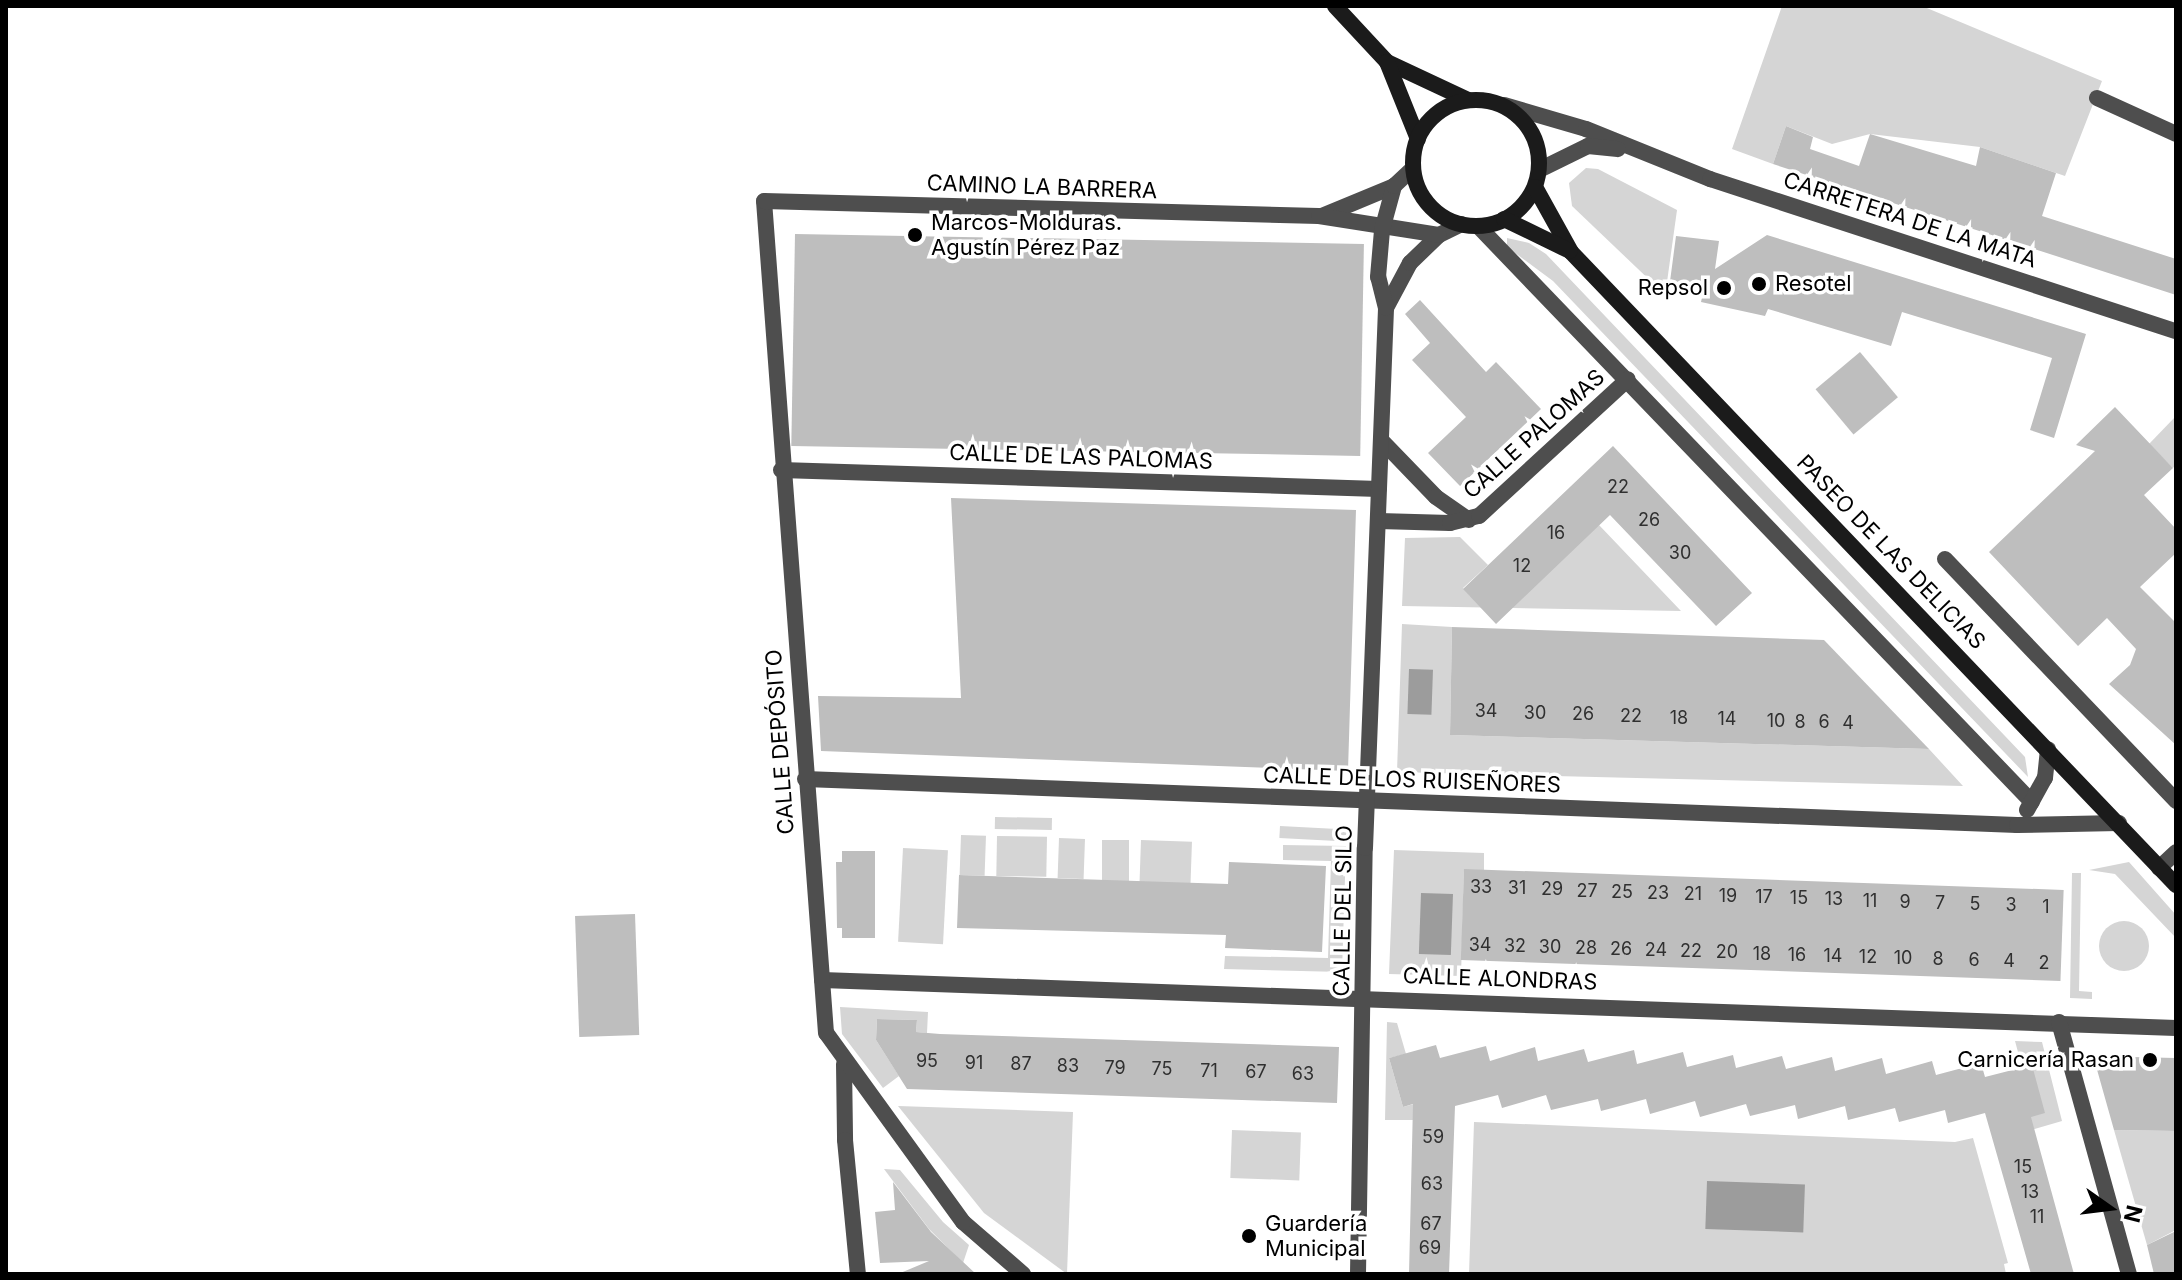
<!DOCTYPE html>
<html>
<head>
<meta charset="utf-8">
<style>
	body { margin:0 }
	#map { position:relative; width:2182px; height:1280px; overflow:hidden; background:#fff; font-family:Inter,sans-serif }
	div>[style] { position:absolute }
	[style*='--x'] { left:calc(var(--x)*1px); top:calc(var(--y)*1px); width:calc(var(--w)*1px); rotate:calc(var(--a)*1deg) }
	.green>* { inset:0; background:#d5d5d5; transform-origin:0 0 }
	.round { border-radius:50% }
	.water>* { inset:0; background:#9c9c9c; transform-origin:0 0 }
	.building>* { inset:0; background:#bebebe; transform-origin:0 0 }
	.minor>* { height:16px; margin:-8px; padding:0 8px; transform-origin:8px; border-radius:8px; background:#4e4e4e }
	.secondary>* { height:16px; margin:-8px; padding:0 8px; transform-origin:8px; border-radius:8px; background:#1b1b1b }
	.secondary>.ring { margin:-8px; padding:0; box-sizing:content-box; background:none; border:16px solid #1b1b1b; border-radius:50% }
	.dots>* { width:22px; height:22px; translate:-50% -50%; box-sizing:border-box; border:4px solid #fff; border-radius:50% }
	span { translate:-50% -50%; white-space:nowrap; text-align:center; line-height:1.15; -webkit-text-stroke:7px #fff; paint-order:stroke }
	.number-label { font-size:18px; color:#303030 }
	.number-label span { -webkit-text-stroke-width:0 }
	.street-label { font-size:22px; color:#000 }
	.poi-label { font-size:22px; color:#000 }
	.left { translate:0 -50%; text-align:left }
	.right { translate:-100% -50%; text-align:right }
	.frame { position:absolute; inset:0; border:8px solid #000; pointer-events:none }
	.north { position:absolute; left:2070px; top:1168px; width:80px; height:80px; -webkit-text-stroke:6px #fff; paint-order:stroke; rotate:104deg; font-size:22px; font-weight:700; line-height:32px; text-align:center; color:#000 }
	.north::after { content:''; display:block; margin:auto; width:28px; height:36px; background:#000; clip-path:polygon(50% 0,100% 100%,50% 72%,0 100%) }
</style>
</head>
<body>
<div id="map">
	<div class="green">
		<div style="clip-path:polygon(1782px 6px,1922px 6px,2102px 81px,2065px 176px,1980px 147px,1870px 134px,1832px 144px,1786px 126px,1773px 164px,1732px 149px)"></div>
		<div style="clip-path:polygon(1586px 168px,1598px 169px,1677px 210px,1667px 282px,1659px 289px,1572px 206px,1569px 183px)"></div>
		<div style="clip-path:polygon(1507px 238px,1529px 243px,1546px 254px,2025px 757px,2028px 777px,1553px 281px,1507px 247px)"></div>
		<div style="clip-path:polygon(2176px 416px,2176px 464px,2173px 468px,2149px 444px)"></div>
		<div style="clip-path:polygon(1599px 525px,1681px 611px,1402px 606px,1405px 538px,1460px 537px,1488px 565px,1463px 588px,1470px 596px)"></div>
		<div style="clip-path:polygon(1402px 624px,1452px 627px,1450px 735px,1929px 749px,1963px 786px,1397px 772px)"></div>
		<div style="left:995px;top:817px;width:57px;height:12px;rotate:1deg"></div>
		<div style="left:1280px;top:826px;width:67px;height:12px;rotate:3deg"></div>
		<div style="left:961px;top:835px;width:25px;height:40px;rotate:2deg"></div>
		<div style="left:997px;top:836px;width:50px;height:40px;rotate:1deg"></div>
		<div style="left:1059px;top:838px;width:26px;height:40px;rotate:2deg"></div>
		<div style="left:1102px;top:840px;width:27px;height:41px"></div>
		<div style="left:1141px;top:840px;width:51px;height:42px;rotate:2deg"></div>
		<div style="clip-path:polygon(1283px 845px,1346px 846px,1342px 972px,1224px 969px,1225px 956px,1328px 958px,1331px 861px,1283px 860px)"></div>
		<div style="left:903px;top:848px;width:45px;height:94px;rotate:3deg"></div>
		<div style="clip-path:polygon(1394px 850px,1484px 853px,1484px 870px,1464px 870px,1461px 976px,1389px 974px)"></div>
		<div style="clip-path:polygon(2129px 862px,2176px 915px,2176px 938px,2115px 874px,2089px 870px)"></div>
		<div style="clip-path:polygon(2072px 873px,2081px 873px,2079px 991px,2092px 992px,2092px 999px,2070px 998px)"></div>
		<div class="round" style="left:2099px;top:921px;width:50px;height:50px"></div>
		<div style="clip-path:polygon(840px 1007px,928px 1012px,927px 1033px,916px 1032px,917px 1020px,877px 1019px,876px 1040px,899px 1076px,883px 1088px,842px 1034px)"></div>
		<div style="clip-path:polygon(1387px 1022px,1397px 1023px,1406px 1054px,1389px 1058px,1403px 1107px,1425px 1101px,1413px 1120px,1385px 1120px)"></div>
		<div style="clip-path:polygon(2015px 1041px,2042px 1042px,2062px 1121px,2024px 1132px,2032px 1065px,2022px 1067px)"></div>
		<div style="clip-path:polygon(898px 1106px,1073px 1112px,1067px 1274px,984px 1213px)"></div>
		<div style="clip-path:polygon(1474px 1122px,1955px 1142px,1973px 1138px,2008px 1263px,2004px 1264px,2006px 1274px,1469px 1274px)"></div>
		<div style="left:1232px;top:1130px;width:69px;height:48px;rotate:2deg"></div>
		<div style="clip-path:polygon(2114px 1130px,2176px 1131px,2176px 1230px,2147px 1245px)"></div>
		<div style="clip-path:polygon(884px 1169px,900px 1170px,943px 1222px,969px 1245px,963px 1263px,929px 1229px)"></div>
	</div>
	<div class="water">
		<div style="left:1409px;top:669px;width:24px;height:45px;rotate:2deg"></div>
		<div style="left:1421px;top:893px;width:32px;height:61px;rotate:2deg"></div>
		<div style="left:1707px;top:1181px;width:98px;height:48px;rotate:2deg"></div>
	</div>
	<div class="building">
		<div style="clip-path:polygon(1786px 126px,1813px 137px,1810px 149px,1859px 166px,1870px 134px,1976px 166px,1980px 147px,2056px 173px,2042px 216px,2176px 259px,2176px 295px,1773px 164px)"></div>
		<div style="left:795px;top:234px;width:569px;height:212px;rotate:1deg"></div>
		<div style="clip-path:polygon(1767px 235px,2086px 334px,2054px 438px,2030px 430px,2052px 358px,1902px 312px,1891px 346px,1768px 309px,1765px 316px,1701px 302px,1703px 293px,1669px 289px,1676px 236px,1719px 241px,1715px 269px)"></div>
		<div style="clip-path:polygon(1420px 300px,1486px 372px,1496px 362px,1541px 409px,1460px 486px,1428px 453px,1466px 417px,1412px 360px,1430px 343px,1405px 314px)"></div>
		<div style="left:1860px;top:352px;width:59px;height:58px;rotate:50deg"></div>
		<div style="clip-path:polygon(2115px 407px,2173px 468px,2144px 495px,2176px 529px,2176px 553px,2140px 587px,2176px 623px,2176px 745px,2109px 684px,2130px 665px,2136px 649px,2107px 618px,2078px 646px,1989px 552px,2095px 451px,2076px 445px)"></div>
		<div style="clip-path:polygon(1613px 446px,1752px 593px,1716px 626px,1610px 515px,1496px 624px,1463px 589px)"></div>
		<div style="clip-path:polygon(951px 498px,1356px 510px,1348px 771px,821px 751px,818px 696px,961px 698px)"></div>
		<div style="clip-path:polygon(1452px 627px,1824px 640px,1929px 749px,1450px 735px)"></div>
		<div style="clip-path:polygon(842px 851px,875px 851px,875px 938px,842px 938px,842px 928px,837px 928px,836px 862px,842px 862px)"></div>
		<div style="clip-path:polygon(1229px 862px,1326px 866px,1322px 952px,1225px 948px,1226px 935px,957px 928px,959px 875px,1228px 884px)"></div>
		<div style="left:1464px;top:869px;width:600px;height:91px;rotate:2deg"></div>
		<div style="left:635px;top:914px;width:121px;height:60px;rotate:88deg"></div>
		<div style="clip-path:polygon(877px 1019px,917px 1020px,916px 1032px,940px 1034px,1339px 1047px,1337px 1103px,907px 1089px,876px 1040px)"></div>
		<div style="clip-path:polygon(1436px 1045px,1440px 1058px,1486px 1046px,1490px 1061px,1535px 1047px,1538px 1061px,1584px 1049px,1588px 1062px,1634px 1050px,1637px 1064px,1683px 1052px,1687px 1067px,1733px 1055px,1736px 1068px,1782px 1056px,1786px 1069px,1832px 1057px,1835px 1071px,1882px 1058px,1886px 1074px,1932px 1061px,1936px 1075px,1981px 1063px,1985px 1077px,2032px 1065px,2045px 1113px,2031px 1117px,2074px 1274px,2031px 1274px,1985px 1113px,1948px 1123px,1945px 1110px,1899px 1122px,1895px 1108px,1848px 1120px,1845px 1106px,1798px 1119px,1795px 1105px,1750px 1116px,1746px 1104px,1700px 1117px,1695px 1101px,1650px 1114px,1646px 1099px,1601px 1111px,1598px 1099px,1551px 1110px,1546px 1095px,1502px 1108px,1498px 1095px,1455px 1106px,1449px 1274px,1409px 1274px,1413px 1104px,1403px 1107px,1389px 1058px)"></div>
		<div style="clip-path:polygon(2132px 1057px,2176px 1058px,2176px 1131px,2114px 1130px,2094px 1059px,2132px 1062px)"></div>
		<div style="clip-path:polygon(893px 1182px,931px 1232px,976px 1274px,898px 1274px,929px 1261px,880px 1263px,875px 1212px,895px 1210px)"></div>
		<div style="clip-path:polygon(2176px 1231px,2176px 1274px,2154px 1274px,2147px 1245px)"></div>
	</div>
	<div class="minor">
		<div style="--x:2097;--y:98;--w:87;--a:24.5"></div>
		<div style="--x:1504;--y:105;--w:85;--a:16.3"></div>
		<div style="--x:1586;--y:129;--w:134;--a:22"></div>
		<div style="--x:1710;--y:179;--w:490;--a:18.1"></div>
		<div style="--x:1539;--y:170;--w:55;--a:-26.1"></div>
		<div style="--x:1588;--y:146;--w:30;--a:6"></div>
		<div style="--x:1322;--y:216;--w:78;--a:-22.6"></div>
		<div style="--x:1478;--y:226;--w:799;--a:46.12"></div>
		<div style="--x:1386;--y:308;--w:51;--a:-61.9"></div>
		<div style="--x:1410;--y:263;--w:40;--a:-44"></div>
		<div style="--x:1439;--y:235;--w:25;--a:-26"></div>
		<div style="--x:1381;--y:440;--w:79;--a:46"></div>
		<div style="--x:1436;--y:497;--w:40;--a:34.9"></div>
		<div style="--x:781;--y:470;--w:598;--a:1.82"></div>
		<div style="--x:1379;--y:521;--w:71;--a:1.6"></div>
		<div style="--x:1450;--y:523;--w:30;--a:-14"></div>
		<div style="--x:1479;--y:516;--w:202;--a:-42.6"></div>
		<div style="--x:1945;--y:559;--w:335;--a:46.3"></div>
		<div style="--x:805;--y:779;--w:1213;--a:2.17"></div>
		<div style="--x:2017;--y:825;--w:102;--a:-1.1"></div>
		<div style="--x:2027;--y:810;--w:37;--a:-61"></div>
		<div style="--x:2045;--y:778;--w:29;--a:-84"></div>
		<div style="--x:2159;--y:868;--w:23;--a:-43"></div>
		<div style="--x:822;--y:980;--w:1355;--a:2.03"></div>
		<div style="--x:2059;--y:1022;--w:262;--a:74.5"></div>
		<div style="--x:844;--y:1064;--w:76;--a:89.2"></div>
		<div style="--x:845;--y:1140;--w:135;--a:84.5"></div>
		<div style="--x:1023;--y:1274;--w:79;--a:-139.1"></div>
		<div style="--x:963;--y:1222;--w:233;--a:-125.9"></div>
		<div style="--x:826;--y:1033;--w:834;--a:-94.26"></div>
		<div style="--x:764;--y:201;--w:555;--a:1.55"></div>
		<div style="--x:1319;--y:216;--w:121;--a:9"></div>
		<div style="--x:1358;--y:1274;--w:426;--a:-89.1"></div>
		<div style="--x:1365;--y:848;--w:540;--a:-87.77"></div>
		<div style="--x:1386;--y:308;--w:32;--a:-104"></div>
		<div style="--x:1378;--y:277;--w:47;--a:-85.1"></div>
		<div style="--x:1382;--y:230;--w:46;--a:-74.7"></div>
		<div style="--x:1394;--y:186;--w:26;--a:-43"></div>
	</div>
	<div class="secondary">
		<div style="--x:1335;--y:6;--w:76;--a:47.1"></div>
		<div style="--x:1387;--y:62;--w:89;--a:25.1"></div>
		<div style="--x:1387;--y:62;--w:83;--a:68.1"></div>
		<div class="ring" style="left:1413px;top:100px;width:110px;height:110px"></div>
		<div style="--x:1535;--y:187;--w:74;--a:61"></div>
		<div style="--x:1571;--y:252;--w:876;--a:46.3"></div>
		<div style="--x:1504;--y:219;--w:73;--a:25.9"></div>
	</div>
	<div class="dots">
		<div style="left:915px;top:235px;background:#000"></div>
		<div style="left:1759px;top:284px;background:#000"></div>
		<div style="left:1724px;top:288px;background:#000"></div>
		<div style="left:2150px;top:1060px;background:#000"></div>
		<div style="left:1249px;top:1236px;background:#000"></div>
	</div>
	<div class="number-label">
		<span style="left:1618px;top:487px">22</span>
		<span style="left:1649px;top:520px">26</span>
		<span style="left:1556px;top:533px">16</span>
		<span style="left:1680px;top:553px">30</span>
		<span style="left:1522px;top:566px">12</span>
		<span style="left:1486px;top:711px">34</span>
		<span style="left:1535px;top:713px">30</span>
		<span style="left:1583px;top:714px">26</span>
		<span style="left:1631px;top:716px">22</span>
		<span style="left:1679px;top:718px">18</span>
		<span style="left:1727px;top:719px">14</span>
		<span style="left:1776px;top:721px">10</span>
		<span style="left:1800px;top:722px">8</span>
		<span style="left:1824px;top:722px">6</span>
		<span style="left:1848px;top:723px">4</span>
		<span style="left:1481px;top:887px">33</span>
		<span style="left:1517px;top:888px">31</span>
		<span style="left:1552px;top:889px">29</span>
		<span style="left:1587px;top:891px">27</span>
		<span style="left:1622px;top:892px">25</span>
		<span style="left:1658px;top:893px">23</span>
		<span style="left:1693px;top:894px">21</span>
		<span style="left:1728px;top:896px">19</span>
		<span style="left:1764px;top:897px">17</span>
		<span style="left:1799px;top:898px">15</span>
		<span style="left:1834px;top:899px">13</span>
		<span style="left:1870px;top:901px">11</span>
		<span style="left:1905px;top:902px">9</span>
		<span style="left:1940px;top:903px">7</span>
		<span style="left:1975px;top:904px">5</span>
		<span style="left:2011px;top:905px">3</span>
		<span style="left:2046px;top:907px">1</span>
		<span style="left:1480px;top:945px">34</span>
		<span style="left:1515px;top:946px">32</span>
		<span style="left:1550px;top:947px">30</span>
		<span style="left:1586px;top:948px">28</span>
		<span style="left:1621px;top:949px">26</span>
		<span style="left:1656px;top:950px">24</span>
		<span style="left:1691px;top:951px">22</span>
		<span style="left:1727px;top:952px">20</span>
		<span style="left:1762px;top:954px">18</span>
		<span style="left:1797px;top:955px">16</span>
		<span style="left:1833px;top:956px">14</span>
		<span style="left:1868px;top:957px">12</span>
		<span style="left:1903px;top:958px">10</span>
		<span style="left:1938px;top:959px">8</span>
		<span style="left:1974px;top:960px">6</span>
		<span style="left:2009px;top:961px">4</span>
		<span style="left:2044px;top:963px">2</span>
		<span style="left:927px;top:1061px">95</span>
		<span style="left:974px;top:1063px">91</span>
		<span style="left:1021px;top:1064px">87</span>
		<span style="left:1068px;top:1066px">83</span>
		<span style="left:1115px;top:1068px">79</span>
		<span style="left:1162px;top:1069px">75</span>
		<span style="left:1209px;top:1071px">71</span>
		<span style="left:1256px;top:1072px">67</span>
		<span style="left:1303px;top:1074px">63</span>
		<span style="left:1433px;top:1137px">59</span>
		<span style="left:2023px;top:1167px">15</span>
		<span style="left:1432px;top:1184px">63</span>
		<span style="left:2030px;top:1192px">13</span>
		<span style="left:2037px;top:1217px">11</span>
		<span style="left:1431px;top:1224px">67</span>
		<span style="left:1430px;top:1248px">69</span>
	</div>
	<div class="street-label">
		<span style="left:1042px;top:187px;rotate:2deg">CAMINO LA BARRERA</span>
		<span style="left:1910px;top:220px;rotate:18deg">CARRETERA DE LA MATA</span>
		<span style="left:1534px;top:434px;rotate:-42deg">CALLE PALOMAS</span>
		<span style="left:1081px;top:457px;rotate:2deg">CALLE DE LAS PALOMAS</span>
		<span style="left:1891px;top:552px;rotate:46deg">PASEO DE LAS DELICIAS</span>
		<span style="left:780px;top:742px;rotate:-94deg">CALLE DEPÓSITO</span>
		<span style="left:1412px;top:780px;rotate:2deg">CALLE DE LOS RUISEÑORES</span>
		<span style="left:1343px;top:911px;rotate:-89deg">CALLE DEL SILO</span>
		<span style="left:1500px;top:979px;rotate:2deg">CALLE ALONDRAS</span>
	</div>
	<div class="poi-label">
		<span class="left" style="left:931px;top:235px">Marcos-Molduras.<br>Agustín Pérez Paz</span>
		<span class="left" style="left:1775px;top:284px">Resotel</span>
		<span class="right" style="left:1708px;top:288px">Repsol</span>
		<span class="right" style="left:2134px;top:1060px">Carnicería Rasan</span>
		<span class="left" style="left:1265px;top:1236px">Guardería<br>Municipal</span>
	</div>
	<div class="frame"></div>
	<div class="north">N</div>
</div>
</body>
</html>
